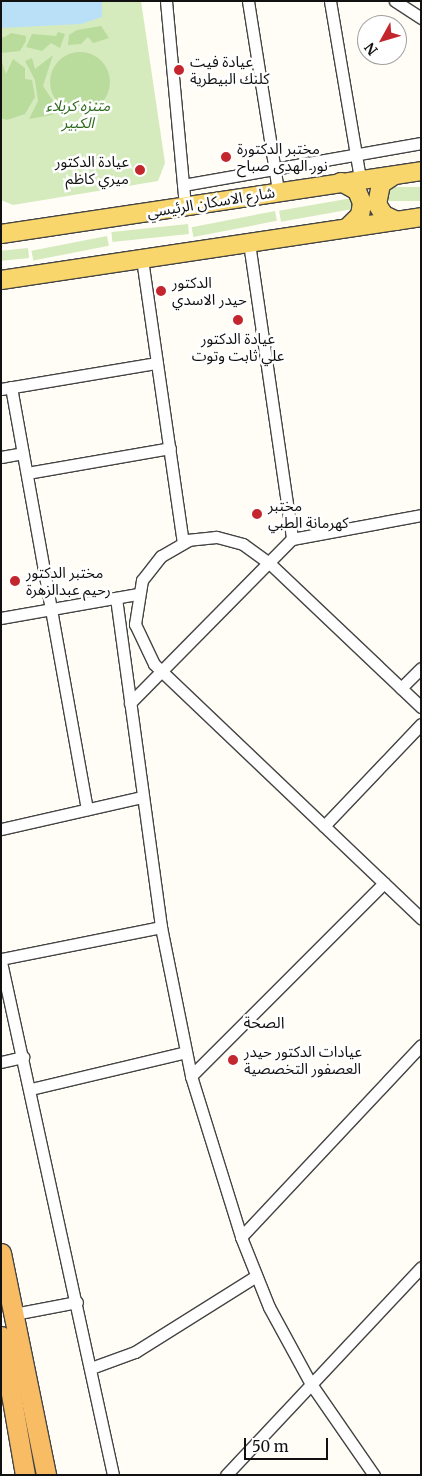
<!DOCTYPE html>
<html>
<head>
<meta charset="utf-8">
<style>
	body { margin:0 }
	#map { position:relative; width:422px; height:1476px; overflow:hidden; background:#fffdf5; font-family:Merriweather,"Noto Sans Arabic",serif }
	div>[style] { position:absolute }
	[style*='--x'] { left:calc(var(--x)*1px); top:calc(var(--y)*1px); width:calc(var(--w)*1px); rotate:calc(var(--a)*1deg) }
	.green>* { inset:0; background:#d5ebbd; transform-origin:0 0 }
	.forest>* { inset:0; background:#b9dc9c }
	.round { border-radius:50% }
	.water>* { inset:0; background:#b9e0f7 }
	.roads { filter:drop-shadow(1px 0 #444) drop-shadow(-1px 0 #444) drop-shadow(0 1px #444) drop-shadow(0 -1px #444) }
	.minor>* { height:11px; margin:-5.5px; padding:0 5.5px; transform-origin:5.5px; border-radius:5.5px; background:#fff }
	.primary>* { height:18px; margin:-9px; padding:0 9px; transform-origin:9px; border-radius:9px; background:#f9d66b }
	.trunk>* { height:19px; margin:-9.5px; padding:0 9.5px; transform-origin:9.5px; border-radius:9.5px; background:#f7bc64 }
	.dots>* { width:14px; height:14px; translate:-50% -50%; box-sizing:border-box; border:2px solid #fff; border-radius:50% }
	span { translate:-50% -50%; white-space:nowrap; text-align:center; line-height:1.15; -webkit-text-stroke:5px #fff; paint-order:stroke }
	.poi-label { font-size:15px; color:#111 }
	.left { translate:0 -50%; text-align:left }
	.right { translate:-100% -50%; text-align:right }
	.park-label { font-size:15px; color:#2f6b1f; font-style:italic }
	.street-label { font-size:15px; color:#111 }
	.neighbourhood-label { font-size:16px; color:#111 }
	.frame { position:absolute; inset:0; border:2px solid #111; pointer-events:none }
	.north { position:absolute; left:357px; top:15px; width:50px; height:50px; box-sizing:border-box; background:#fff; border:1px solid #a0a0a0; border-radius:50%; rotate:231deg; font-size:14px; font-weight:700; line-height:20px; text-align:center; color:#111 }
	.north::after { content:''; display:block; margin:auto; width:18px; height:22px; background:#c4262e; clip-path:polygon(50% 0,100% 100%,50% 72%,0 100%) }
	.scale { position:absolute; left:244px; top:1438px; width:84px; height:22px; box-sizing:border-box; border:2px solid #111; border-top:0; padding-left:6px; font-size:15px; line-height:18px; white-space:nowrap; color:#111; -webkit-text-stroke:4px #fff; paint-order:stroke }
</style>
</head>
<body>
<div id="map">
	<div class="green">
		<div style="clip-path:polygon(1px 1px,141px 1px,165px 163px,158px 181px,13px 205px,1px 200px)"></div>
		<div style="left:421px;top:187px;width:14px;height:49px;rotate:90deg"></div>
		<div style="left:352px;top:198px;width:11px;height:74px;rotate:80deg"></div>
		<div style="left:275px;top:211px;width:10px;height:85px;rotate:79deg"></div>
		<div style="left:188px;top:224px;width:10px;height:77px;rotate:84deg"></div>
		<div style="left:107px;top:236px;width:10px;height:77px;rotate:79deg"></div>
		<div style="left:28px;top:248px;width:10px;height:27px;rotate:84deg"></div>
	</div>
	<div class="forest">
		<div style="clip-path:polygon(101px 26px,109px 38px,93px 43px,88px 37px,81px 44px,68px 45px,69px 35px,77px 30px)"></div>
		<div style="clip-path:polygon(58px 32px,65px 34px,60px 48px,51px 43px,42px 51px,26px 47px,32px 34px,56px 36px)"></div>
		<div style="clip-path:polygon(11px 33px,26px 36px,26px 41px,20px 51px,1px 53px,1px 34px,3px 38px)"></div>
		<div class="round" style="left:50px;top:52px;width:60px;height:60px"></div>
		<div style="clip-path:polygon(53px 55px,43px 86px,61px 113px,29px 119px,38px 101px,35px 80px,25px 61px,32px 58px,35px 69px)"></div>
		<div style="clip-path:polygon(1px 59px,6px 74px,13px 59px,25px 68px,25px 79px,32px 80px,35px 97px,25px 114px,7px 120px,1px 118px)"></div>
	</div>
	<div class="water">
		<div style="clip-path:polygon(1px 1px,102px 1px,102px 17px,81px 24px,1px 28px)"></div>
	</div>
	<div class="roads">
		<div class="minor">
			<div style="--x:166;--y:1;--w:206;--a:84.7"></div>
			<div style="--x:248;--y:1;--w:192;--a:81"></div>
			<div style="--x:330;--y:1;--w:181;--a:80.4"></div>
			<div style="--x:395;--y:1;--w:31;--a:33"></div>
			<div style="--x:183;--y:185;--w:242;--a:-10"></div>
			<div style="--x:249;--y:243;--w:299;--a:81.7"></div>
			<div style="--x:142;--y:259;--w:286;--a:81.8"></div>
			<div style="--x:11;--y:387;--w:429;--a:79.8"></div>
			<div style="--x:1;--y:389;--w:158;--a:-9.5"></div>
			<div style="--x:1;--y:457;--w:22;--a:-10"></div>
			<div style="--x:27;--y:473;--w:145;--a:-9.9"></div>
			<div style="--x:116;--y:598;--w:332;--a:82.2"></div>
			<div style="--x:161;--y:927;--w:152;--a:78.6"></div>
			<div style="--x:191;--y:1076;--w:169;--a:72.7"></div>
			<div style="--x:241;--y:1237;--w:75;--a:68.2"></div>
			<div style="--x:269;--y:1307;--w:88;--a:61.4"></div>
			<div style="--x:311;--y:1384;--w:111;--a:55.3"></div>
			<div style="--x:1;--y:618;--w:138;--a:-10"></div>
			<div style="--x:401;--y:688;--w:28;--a:-45"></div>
			<div style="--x:130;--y:703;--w:231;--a:-45.4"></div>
			<div style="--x:292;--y:539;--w:131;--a:-10.5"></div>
			<div style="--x:421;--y:707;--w:209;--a:-136.5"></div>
			<div style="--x:269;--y:563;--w:32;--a:-144"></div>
			<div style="--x:243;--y:544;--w:28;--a:-165"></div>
			<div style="--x:216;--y:537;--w:27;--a:174"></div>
			<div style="--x:189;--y:540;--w:32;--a:150"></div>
			<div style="--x:161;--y:556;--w:31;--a:128"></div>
			<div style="--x:142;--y:580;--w:45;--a:99"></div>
			<div style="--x:135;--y:624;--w:44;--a:64.6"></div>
			<div style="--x:154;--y:664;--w:369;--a:43.6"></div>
			<div style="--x:324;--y:826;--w:141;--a:-46.4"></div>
			<div style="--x:1;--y:829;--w:145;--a:-12.8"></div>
			<div style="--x:1;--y:959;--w:163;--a:-11.3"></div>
			<div style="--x:1;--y:962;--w:525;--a:77.68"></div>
			<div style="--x:1;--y:1062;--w:23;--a:-13"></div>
			<div style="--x:191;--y:1076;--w:273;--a:-45"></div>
			<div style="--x:31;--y:1089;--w:159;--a:-13.4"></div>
			<div style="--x:241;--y:1237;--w:263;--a:-46.8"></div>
			<div style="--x:14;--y:1314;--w:64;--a:-10.8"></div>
			<div style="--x:91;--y:1368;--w:47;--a:-20"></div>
			<div style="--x:135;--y:1352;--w:143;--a:-32.1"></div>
			<div style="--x:226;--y:1475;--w:285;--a:-46.8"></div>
		</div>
		<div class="primary">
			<div style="--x:393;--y:176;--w:14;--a:146"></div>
			<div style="--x:381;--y:184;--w:20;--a:101"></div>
			<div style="--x:377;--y:204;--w:13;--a:58"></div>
			<div style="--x:384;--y:215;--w:14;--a:25"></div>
			<div style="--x:341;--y:182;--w:18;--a:29"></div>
			<div style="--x:357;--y:191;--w:13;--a:67"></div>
			<div style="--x:362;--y:203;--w:12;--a:99"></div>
			<div style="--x:360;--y:215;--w:18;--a:135"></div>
			<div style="--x:1;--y:234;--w:425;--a:-8.5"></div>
			<div style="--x:1;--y:280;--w:425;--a:-8.5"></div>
		</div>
		<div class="trunk">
			<div style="--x:1;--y:1253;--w:227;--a:78.5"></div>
			<div style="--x:1;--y:1336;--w:141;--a:80.2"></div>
		</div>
	</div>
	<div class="dots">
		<div style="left:179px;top:70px;background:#c4262e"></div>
		<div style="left:226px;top:157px;background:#c4262e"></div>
		<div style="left:140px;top:170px;background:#c4262e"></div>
		<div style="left:161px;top:291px;background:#c4262e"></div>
		<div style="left:238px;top:320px;background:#c4262e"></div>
		<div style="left:257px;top:514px;background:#c4262e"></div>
		<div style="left:15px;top:581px;background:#c4262e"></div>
		<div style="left:233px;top:1060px;background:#c4262e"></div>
	</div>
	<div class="poi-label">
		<span class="left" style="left:190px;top:70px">عيادة فيت<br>كلنك البيطرية</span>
		<span class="left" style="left:237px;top:157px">مختبر الدكتورة<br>نور الهدى صباح</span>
		<span class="right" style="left:129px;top:170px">عيادة الدكتور<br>ميري كاظم</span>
		<span class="left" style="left:172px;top:291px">الدكتور<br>حيدر الاسدي</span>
		<span style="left:238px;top:347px">عيادة الدكتور<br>علي ثابت وتوت</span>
		<span class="left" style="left:268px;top:514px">مختبر<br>كهرمانة الطبي</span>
		<span class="left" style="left:26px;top:581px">مختبر الدكتور<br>رحيم عبدالزهرة</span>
		<span class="left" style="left:244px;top:1060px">عيادات الدكتور حيدر<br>العصفور التخصصية</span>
	</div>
	<div class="park-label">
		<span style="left:78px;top:114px">متنزه كربلاء<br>الكبير</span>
	</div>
	<div class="street-label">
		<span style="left:211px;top:202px;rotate:-9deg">شارع الاسكان الرئيسي</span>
	</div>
	<div class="neighbourhood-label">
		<span style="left:264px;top:1022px">الصحة</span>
	</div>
	<div class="frame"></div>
	<div class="north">N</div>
	<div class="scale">50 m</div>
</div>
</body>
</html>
